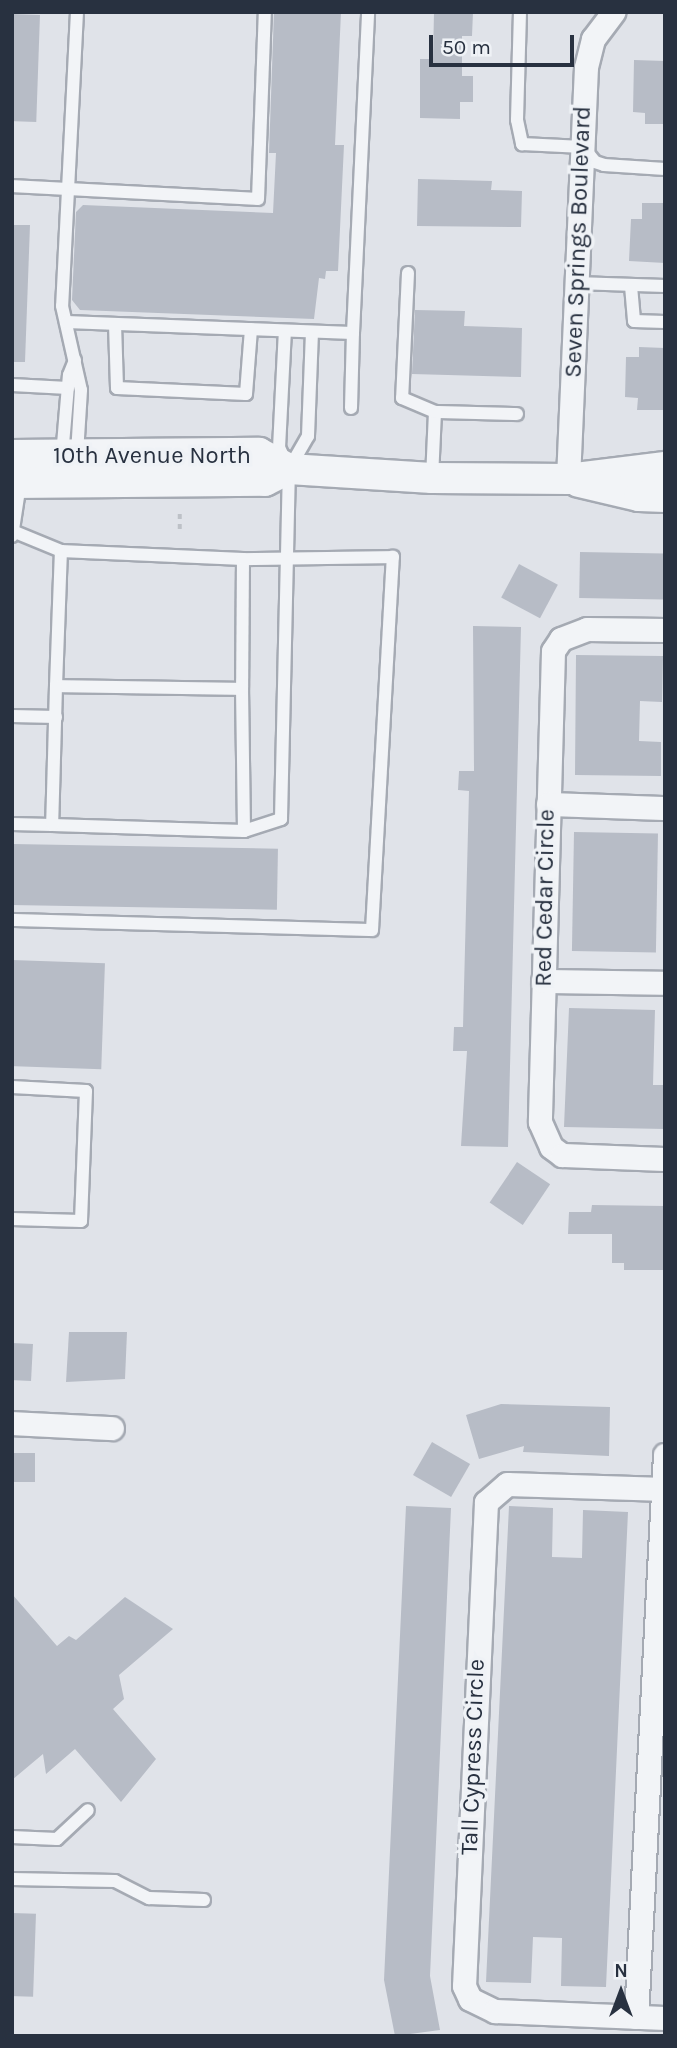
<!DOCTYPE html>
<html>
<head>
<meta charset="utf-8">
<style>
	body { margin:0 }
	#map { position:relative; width:677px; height:2048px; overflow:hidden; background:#e0e3e9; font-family:Karla,sans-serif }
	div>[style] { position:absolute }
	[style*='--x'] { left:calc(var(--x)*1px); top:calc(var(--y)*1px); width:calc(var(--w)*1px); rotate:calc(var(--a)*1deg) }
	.building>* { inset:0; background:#b7bcc6; transform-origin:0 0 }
	.path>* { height:3.5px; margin-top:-1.75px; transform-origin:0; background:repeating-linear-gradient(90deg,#bdc1c7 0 5px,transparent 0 10px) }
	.roads { filter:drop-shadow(2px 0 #a5aab3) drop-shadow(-2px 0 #a5aab3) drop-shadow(0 2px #a5aab3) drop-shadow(0 -2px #a5aab3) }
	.service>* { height:12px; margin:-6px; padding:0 6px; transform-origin:6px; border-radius:6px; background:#f2f4f7 }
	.minor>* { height:23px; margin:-11.5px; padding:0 11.5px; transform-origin:11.5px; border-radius:11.5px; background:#f2f4f7 }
	.tertiary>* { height:30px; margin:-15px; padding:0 15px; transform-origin:15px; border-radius:15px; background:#f2f4f7 }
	span { translate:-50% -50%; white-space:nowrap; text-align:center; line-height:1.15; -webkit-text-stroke:7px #eff2f6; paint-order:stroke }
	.street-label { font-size:24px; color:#283140 }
	.frame { position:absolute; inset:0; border:14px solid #283140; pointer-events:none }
	.north { position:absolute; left:586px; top:1957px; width:70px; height:70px; -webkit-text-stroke:5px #eff2f6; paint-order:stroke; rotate:0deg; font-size:19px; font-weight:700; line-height:28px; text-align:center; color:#283140 }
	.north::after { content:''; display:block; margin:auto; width:24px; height:32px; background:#283140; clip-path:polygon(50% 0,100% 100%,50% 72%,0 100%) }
	.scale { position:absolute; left:429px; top:35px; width:145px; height:32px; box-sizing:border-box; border:4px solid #283140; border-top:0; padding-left:9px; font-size:21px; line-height:24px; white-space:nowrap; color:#283140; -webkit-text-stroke:5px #eff2f6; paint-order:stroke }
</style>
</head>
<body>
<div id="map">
	<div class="building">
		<div style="clip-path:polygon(274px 12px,341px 12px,335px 145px,344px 145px,338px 271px,326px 271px,325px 279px,319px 278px,314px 319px,80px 310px,72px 300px,76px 212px,83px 205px,273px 213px,276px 153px,269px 153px)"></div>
		<div style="clip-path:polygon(434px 12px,473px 12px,472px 36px,462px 36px,462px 76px,473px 76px,473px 102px,460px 102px,460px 119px,420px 118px,420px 59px,433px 59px)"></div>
		<div style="left:12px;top:14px;width:28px;height:107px;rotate:2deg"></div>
		<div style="clip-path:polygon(634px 60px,665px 61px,665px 124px,645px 124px,645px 113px,633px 112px)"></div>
		<div style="clip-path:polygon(418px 179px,492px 181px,491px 190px,522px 191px,521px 227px,417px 226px)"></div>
		<div style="clip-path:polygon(642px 203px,665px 203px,665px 263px,629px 261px,631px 219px,642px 219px)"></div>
		<div style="clip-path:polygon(12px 225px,30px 225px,25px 362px,12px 362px)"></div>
		<div style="clip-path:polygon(415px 310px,465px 311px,464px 326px,522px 328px,521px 377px,412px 374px)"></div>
		<div style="clip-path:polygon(639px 347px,665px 348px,665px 410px,637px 410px,638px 398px,625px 397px,626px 357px,639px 357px)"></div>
		<div style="left:580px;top:552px;width:84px;height:46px;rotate:1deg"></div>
		<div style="left:519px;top:564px;width:44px;height:38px;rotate:28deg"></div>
		<div style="clip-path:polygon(473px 626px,521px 627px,508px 1147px,461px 1146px,467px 1051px,453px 1051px,454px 1027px,463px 1027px,469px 791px,458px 790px,459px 771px,474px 771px)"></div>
		<div style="clip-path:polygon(576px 655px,663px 656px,662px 702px,640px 701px,639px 741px,661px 742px,661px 776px,575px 775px)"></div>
		<div style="left:574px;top:832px;width:84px;height:119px;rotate:1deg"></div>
		<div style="left:12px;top:844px;width:266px;height:61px;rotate:1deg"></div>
		<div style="left:12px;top:960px;width:93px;height:106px;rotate:2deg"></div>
		<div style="clip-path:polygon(569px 1008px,655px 1010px,653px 1085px,665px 1085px,665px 1129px,564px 1127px)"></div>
		<div style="left:517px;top:1162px;width:40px;height:49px;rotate:34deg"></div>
		<div style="clip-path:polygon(592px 1205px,665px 1206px,665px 1270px,624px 1270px,624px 1263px,612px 1263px,612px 1234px,568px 1234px,569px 1212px,591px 1212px)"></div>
		<div style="clip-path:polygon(69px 1332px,127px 1332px,125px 1379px,66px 1382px)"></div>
		<div style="left:12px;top:1343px;width:21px;height:37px;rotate:3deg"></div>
		<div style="clip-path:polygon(501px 1404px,610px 1407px,609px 1456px,523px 1452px,524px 1446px,479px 1459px,466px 1415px)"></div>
		<div style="left:432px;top:1442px;width:44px;height:38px;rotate:30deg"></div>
		<div style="left:12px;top:1453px;width:23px;height:29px"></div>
		<div style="clip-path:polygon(406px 1506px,451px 1508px,430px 1976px,440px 2030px,395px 2036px,384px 1980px)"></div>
		<div style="clip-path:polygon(509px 1506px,553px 1508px,552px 1557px,582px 1558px,583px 1510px,628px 1512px,606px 1987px,561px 1986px,562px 1938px,533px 1937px,531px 1983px,486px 1982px)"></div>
		<div style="clip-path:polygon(12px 1594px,57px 1646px,69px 1636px,76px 1640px,125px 1597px,173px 1629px,119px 1675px,124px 1699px,113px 1709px,156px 1759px,121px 1802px,75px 1749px,46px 1774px,43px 1754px,12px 1780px)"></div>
		<div style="left:12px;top:1913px;width:24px;height:83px;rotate:2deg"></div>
	</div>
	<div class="path">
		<div style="--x:180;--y:514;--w:16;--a:90"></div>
	</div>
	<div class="roads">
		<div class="service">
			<div style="--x:77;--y:12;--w:294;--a:92.9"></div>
			<div style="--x:62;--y:306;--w:86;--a:77.3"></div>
			<div style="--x:81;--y:390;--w:64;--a:93.6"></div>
			<div style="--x:520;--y:12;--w:108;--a:91.6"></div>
			<div style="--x:517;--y:120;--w:25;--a:78"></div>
			<div style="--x:522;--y:144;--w:61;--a:2.8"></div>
			<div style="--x:583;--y:147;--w:19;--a:51"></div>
			<div style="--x:595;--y:162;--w:9;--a:18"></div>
			<div style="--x:604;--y:165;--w:61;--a:3.8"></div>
			<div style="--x:12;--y:186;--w:246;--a:3"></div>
			<div style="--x:258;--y:199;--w:187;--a:-87.9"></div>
			<div style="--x:408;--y:273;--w:125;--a:92.7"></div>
			<div style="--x:402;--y:398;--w:36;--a:23"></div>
			<div style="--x:435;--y:412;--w:65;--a:92.6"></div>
			<div style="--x:576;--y:283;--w:89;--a:1.9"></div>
			<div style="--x:631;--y:286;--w:35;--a:85"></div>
			<div style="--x:634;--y:321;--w:31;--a:2"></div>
			<div style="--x:66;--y:322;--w:287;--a:2.2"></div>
			<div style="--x:353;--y:333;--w:321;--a:-87.3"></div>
			<div style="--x:115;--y:324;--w:64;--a:88.2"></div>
			<div style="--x:117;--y:388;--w:129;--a:2.7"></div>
			<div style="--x:246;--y:394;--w:65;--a:-85.6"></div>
			<div style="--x:12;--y:385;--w:56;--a:3.1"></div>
			<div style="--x:351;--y:408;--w:75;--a:-88.5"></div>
			<div style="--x:435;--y:412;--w:82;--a:1.4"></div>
			<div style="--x:62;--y:456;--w:81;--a:-85.1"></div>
			<div style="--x:69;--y:375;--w:16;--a:-68"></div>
			<div style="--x:289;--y:469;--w:38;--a:-60"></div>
			<div style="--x:308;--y:436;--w:104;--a:-87.8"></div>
			<div style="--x:15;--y:532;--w:50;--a:22.4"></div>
			<div style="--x:12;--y:536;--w:53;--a:-81.3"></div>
			<div style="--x:56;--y:686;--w:135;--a:-87.9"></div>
			<div style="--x:61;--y:551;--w:182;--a:2.5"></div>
			<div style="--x:243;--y:559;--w:130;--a:90.4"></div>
			<div style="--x:12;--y:716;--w:44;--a:1.3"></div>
			<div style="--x:12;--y:824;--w:40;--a:1.4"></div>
			<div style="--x:52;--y:825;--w:64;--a:1.8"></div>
			<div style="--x:116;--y:827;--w:63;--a:1.8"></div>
			<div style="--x:179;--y:829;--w:65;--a:1.8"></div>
			<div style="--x:244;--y:831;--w:142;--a:-90.8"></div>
			<div style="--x:242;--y:689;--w:186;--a:-179.1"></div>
			<div style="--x:56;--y:686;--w:139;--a:91.6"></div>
			<div style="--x:244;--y:831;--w:39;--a:-18"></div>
			<div style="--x:281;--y:819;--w:350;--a:-88.7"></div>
			<div style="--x:289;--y:469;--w:23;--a:-115"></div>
			<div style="--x:279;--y:448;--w:117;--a:-87.1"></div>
			<div style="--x:12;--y:920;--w:360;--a:1.6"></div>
			<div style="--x:372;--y:930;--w:374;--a:-86.8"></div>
			<div style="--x:393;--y:557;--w:150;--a:179.2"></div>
			<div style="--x:12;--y:1087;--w:74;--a:3.1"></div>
			<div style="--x:86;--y:1091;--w:130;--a:92.2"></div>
			<div style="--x:81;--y:1221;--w:69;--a:-178.3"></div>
			<div style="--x:12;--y:1837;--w:45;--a:2.5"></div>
			<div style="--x:57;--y:1839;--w:42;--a:-43.1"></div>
			<div style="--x:12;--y:1879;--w:103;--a:1.1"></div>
			<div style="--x:115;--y:1881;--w:38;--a:27"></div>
			<div style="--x:149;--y:1898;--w:55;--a:2.1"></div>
		</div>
		<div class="minor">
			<div style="--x:568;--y:479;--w:412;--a:-87.5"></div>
			<div style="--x:586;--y:67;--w:29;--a:-76"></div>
			<div style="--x:593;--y:39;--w:34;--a:-53"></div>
			<div style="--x:665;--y:630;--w:78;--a:-179.3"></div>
			<div style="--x:587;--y:629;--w:28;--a:159"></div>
			<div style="--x:561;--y:639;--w:14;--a:124"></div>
			<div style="--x:553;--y:651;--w:471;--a:91.6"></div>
			<div style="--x:540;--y:1122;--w:27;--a:66"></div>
			<div style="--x:551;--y:1147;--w:14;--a:36"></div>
			<div style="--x:562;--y:1155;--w:103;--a:2.2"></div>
			<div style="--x:548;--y:804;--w:117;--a:2"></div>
			<div style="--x:543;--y:981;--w:122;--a:0.9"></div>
			<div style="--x:12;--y:1423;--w:100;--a:2.9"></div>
			<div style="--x:665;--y:1489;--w:158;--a:-178.2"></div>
			<div style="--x:507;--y:1484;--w:28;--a:139"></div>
			<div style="--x:486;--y:1502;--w:484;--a:92.6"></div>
			<div style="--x:464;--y:1986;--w:14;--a:65"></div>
			<div style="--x:470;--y:1999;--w:28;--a:26"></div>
			<div style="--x:495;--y:2011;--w:170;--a:2.4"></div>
			<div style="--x:636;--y:2017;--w:563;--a:-87.05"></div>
		</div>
		<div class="tertiary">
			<div style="--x:12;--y:455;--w:247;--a:-0.5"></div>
			<div style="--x:259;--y:453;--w:34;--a:28"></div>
			<div style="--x:289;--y:469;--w:143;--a:3.6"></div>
			<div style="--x:432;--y:478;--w:136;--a:0.4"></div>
			<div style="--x:568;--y:479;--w:98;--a:-7.1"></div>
			<div style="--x:579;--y:482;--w:62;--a:13.1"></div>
			<div style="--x:639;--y:496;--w:26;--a:2"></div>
			<div style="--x:12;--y:483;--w:253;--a:-0.5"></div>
			<div style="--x:265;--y:481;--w:27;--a:-27"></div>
		</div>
	</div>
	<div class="street-label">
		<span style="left:578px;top:242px;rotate:-88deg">Seven Springs Boulevard</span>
		<span style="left:152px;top:456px">10th Avenue North</span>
		<span style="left:545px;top:898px;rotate:-89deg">Red Cedar Circle</span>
		<span style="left:473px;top:1757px;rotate:-88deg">Tall Cypress Circle</span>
	</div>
	<div class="frame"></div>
	<div class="north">N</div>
	<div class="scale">50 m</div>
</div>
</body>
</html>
